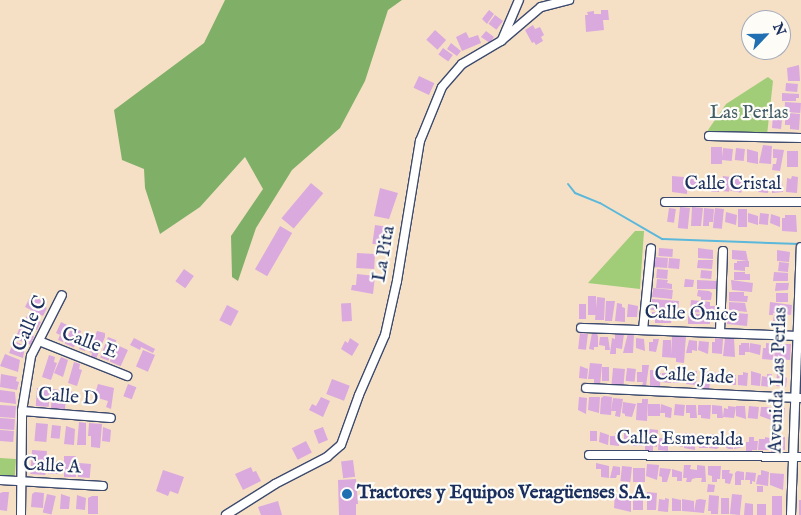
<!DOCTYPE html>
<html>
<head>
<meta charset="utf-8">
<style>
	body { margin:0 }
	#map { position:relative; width:801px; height:515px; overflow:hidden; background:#f5e0c6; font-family:"IM FELL English",serif }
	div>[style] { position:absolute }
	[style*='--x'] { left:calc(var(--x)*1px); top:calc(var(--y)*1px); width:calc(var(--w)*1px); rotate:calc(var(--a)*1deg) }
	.green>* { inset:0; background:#a1cc78; transform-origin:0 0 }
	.forest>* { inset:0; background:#80b068 }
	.stream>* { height:2px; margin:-1px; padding:0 1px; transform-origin:1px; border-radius:1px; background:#5cb8da }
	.building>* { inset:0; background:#daa9de; transform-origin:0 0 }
	.roads { filter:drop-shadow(1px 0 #3c4a6e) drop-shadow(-1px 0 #3c4a6e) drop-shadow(0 1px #3c4a6e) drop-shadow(0 -1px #3c4a6e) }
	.minor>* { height:8px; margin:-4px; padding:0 4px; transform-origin:4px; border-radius:4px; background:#fff }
	.dots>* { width:14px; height:14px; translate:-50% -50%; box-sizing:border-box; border:2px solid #fdfcf7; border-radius:50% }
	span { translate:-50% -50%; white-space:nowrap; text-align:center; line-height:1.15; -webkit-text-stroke:4.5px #fdfcf7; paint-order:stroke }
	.park-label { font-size:19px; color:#435e66 }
	.street-label { font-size:19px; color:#1b2f5e }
	.poi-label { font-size:19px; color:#1b2f5e; font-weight:700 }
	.left { translate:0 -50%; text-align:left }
	.north { position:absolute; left:741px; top:10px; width:50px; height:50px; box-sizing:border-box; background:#fdfcf7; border:1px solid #a3aaba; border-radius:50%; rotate:66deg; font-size:14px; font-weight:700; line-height:20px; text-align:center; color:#1b2f5e }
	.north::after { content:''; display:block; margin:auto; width:18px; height:22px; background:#1f6fb2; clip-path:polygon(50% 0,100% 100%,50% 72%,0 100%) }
</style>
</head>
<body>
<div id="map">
	<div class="green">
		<div style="clip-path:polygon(768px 77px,773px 81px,767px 135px,706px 133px,726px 104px)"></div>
		<div style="clip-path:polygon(635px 231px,644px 231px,640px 289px,588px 283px)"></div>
		<div style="left:0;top:458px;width:16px;height:19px;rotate:4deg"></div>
	</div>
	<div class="forest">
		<div style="clip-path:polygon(225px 0,402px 0,388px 10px,365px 81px,340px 128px,292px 170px,256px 228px,238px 281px,232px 277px,231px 236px,263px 189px,245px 157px,200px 207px,160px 234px,145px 188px,144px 169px,122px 160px,114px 110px,204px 43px)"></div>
	</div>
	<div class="stream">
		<div style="--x:568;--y:184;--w:11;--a:52"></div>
		<div style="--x:575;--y:193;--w:27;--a:22"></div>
		<div style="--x:600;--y:203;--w:72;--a:30.1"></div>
		<div style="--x:662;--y:239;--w:138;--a:2.1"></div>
	</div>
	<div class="building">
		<div style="clip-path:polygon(489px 10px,494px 14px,487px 24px,482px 19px)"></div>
		<div style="clip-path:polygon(601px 10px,608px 10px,609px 20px,603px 20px,604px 30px,586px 32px,585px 15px,588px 15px,587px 12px,594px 11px,594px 14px,601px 14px)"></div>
		<div style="left:495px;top:15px;width:10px;height:11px;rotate:37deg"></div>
		<div style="clip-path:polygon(533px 25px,535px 29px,540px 27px,544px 35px,541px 37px,543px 41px,536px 45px,534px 42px,532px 43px,525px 30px)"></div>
		<div style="left:435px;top:30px;width:15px;height:13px;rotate:42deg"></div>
		<div style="clip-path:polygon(486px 31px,494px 37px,490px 43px,481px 37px)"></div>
		<div style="clip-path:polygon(466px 32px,469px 38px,478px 35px,481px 43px,462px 51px,456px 37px)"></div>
		<div style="clip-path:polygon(451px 43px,461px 51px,457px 56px,447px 49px)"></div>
		<div style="left:443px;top:48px;width:12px;height:8px;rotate:35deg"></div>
		<div style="clip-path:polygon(799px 65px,800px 81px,788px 81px,787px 68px)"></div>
		<div style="left:419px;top:76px;width:17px;height:13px;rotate:25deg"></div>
		<div style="left:786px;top:83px;width:12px;height:8px;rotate:5deg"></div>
		<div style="clip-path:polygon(782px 93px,799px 94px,799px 98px,796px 98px,796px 101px,782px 101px)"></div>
		<div style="left:785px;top:102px;width:16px;height:10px;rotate:4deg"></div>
		<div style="clip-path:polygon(789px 113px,800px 114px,799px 130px,790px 129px,790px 125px,785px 125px,785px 116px,789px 116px)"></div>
		<div style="clip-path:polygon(773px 115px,779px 116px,778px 119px,782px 120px,781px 129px,772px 128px)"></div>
		<div style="clip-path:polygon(763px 145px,772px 146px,771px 164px,759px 163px)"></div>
		<div style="left:711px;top:147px;width:11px;height:17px"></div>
		<div style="left:723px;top:148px;width:10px;height:12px;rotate:6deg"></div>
		<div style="left:736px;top:148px;width:9px;height:12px;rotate:6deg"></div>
		<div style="clip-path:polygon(747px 149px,758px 152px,758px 164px,747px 162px)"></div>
		<div style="clip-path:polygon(773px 149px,784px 150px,780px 171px,772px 170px,773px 164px,776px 164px,777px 158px,773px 158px)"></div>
		<div style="left:787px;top:151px;width:11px;height:16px"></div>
		<div style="left:689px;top:174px;width:9px;height:15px"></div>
		<div style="clip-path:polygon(711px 175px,717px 175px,716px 180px,720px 180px,719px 192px,711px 192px)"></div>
		<div style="clip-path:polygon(672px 176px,684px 177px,684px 180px,688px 180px,687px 194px,672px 192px)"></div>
		<div style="left:723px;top:176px;width:8px;height:15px;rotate:7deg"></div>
		<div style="left:733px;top:176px;width:11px;height:15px;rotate:10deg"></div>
		<div style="clip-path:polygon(792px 176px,798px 177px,797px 193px,786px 192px,787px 178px,791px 179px)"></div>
		<div style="clip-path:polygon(747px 178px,753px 178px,753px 182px,757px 182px,756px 191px,746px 190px)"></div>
		<div style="left:700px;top:179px;width:9px;height:12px"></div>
		<div style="clip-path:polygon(759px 179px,770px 179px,768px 193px,758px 192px)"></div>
		<div style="clip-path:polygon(772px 179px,782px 181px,783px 192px,772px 193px)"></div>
		<div style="left:311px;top:183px;width:16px;height:46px;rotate:40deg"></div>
		<div style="clip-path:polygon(380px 188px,398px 193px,389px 219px,374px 216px)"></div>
		<div style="left:680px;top:207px;width:10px;height:21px;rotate:6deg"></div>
		<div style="clip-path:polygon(692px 207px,703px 208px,701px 226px,691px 226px)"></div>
		<div style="left:669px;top:208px;width:7px;height:14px;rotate:8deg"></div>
		<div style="clip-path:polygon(704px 208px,714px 209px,713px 222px,709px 222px,709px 226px,703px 226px)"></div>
		<div style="left:715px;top:208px;width:9px;height:20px;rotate:6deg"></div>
		<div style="left:738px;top:209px;width:9px;height:18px"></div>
		<div style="clip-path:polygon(726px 212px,737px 215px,736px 225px,725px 222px)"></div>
		<div style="clip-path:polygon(748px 213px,758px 216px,758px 225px,748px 222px)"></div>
		<div style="left:760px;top:213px;width:9px;height:11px;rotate:6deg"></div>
		<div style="clip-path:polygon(771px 214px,780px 217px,780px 227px,770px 223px)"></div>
		<div style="clip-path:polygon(785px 215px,796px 215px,797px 232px,782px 231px,782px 218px,785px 218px)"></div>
		<div style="left:375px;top:225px;width:14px;height:19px;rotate:8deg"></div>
		<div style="left:280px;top:226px;width:14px;height:50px;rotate:30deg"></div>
		<div style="left:659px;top:248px;width:14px;height:8px;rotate:4deg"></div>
		<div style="clip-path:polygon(698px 248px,713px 250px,713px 259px,698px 258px)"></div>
		<div style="clip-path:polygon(732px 250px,746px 251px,748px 261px,732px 259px)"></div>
		<div style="clip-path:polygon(777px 250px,790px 252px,789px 262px,777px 261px)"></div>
		<div style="left:357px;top:253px;width:18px;height:15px;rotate:3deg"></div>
		<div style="left:654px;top:257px;width:14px;height:10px;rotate:4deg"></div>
		<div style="left:669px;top:258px;width:11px;height:10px;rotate:5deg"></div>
		<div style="clip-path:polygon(698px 260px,713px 260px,712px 269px,697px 268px)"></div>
		<div style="clip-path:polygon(737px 261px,749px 261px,749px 267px,745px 267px,745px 271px,734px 270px,734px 263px,737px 263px)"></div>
		<div style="left:779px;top:262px;width:10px;height:9px;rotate:6deg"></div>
		<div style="left:184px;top:269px;width:12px;height:15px;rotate:35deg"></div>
		<div style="left:657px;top:269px;width:11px;height:9px;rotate:5deg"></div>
		<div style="left:701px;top:270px;width:11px;height:8px;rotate:5deg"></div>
		<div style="clip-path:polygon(734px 272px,745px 272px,745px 274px,750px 274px,750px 280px,734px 280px)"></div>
		<div style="clip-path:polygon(774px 272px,788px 273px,788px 281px,773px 281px)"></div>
		<div style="clip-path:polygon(357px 274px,375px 276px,373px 294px,351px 290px,352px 285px,356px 285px)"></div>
		<div style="clip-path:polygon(657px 279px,668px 280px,667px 283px,672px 284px,672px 289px,656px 288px)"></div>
		<div style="clip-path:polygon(685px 279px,694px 280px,693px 287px,684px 287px)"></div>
		<div style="clip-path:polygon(697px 280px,717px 281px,716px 289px,697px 289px)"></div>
		<div style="clip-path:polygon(731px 280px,753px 283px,752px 292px,732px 290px)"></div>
		<div style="clip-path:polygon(776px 283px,789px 283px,788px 290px,775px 291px)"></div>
		<div style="left:653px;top:288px;width:20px;height:9px;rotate:6deg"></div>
		<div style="clip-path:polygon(698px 290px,709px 291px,712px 293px,711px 300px,701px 300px,701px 297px,697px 296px)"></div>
		<div style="clip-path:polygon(729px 292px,744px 292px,744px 296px,748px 296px,747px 302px,729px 301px)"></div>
		<div style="left:776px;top:293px;width:12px;height:9px"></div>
		<div style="clip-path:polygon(31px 295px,47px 303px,45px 307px,47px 308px,43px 316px,25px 307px)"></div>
		<div style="left:588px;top:296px;width:8px;height:19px"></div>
		<div style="clip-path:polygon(597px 297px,605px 298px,604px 320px,595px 320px)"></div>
		<div style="left:652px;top:299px;width:27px;height:11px;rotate:4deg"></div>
		<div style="clip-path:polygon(691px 300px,710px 302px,710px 306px,715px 306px,715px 313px,690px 312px)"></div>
		<div style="clip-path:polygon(606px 301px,615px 301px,612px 321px,605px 321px)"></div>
		<div style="clip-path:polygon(729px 302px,745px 303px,747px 312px,729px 310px)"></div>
		<div style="clip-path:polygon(770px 302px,792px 305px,791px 315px,773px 313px,773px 315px,769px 315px)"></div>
		<div style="left:351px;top:303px;width:18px;height:10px;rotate:87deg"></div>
		<div style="clip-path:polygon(617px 303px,622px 304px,622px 307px,625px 308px,625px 322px,615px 321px)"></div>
		<div style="left:579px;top:304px;width:7px;height:15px"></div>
		<div style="clip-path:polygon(628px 304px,638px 306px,637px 317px,627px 317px)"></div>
		<div style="left:227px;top:305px;width:13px;height:17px;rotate:27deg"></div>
		<div style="clip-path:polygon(29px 312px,40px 318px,39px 321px,41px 322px,37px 330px,23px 323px)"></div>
		<div style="clip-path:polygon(652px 312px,673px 313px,671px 323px,655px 323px,655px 318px,652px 318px)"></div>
		<div style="clip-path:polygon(688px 313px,710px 315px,710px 324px,688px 324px)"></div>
		<div style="clip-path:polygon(737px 313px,748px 314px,747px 326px,727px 324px,728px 314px,737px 315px)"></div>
		<div style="clip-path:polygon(774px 315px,784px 316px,784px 318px,787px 319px,787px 325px,777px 325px,777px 321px,773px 321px)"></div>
		<div style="clip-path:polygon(61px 322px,69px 326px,63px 342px,58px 340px,60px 335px,56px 333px)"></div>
		<div style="clip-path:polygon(20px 327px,32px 331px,31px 335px,34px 336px,31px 345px,15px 339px)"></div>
		<div style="left:72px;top:327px;width:10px;height:18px;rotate:24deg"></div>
		<div style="clip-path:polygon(97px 331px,105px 333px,105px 337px,96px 359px,91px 357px,92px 353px,89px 352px)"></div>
		<div style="clip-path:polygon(85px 332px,93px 335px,88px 348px,86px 347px,85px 351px,79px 349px)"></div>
		<div style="left:580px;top:333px;width:8px;height:16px;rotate:7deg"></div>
		<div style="clip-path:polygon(592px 333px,597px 333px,598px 337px,598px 347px,594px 347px,594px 350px,589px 349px)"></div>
		<div style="clip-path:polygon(615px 333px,624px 334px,622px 349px,616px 348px,616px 354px,610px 354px,612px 338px,615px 339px)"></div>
		<div style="clip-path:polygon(628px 333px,634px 334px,633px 353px,623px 353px)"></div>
		<div style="clip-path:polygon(672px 336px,686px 336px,684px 363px,676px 362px,676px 358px,662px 357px,663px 340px,671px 340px,671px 355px)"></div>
		<div style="left:108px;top:337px;width:9px;height:22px;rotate:21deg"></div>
		<div style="clip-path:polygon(600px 337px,608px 337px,610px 350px,605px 350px,605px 346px,599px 345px)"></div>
		<div style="clip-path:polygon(134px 338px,155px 349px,153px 353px,141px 347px,140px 350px,130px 345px)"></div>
		<div style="clip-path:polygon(350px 338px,359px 344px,352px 356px,341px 349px,345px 341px,348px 343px)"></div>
		<div style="clip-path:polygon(636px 338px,644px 339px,645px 351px,636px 348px)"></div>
		<div style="clip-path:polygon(715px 338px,723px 339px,722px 354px,712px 353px,712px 342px,715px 342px)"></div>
		<div style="clip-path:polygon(725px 338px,734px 338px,735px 357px,723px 356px)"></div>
		<div style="clip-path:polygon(653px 339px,659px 339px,656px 352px,649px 351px,649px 342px,653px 342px)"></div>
		<div style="clip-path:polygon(689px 340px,697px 341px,697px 351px,692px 350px,692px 353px,686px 353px)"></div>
		<div style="clip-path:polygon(14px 341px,25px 346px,23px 358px,9px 353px)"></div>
		<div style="clip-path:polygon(699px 341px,709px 342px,708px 354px,698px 350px)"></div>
		<div style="clip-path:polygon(741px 343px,749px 343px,749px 352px,745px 352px,745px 355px,739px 355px,739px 345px,741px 345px)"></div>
		<div style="clip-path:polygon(750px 343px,761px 345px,760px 355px,749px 352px)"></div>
		<div style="clip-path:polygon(766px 343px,774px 344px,773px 360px,762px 359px,763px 348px,766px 348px)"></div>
		<div style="clip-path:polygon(779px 344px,791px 344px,790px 360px,774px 359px,775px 350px,779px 350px)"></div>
		<div style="left:117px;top:345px;width:12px;height:18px;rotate:24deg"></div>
		<div style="left:143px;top:350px;width:13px;height:18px;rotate:23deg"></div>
		<div style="clip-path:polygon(5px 354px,20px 360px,18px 372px,0 366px)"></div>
		<div style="clip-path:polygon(49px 355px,55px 357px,54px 362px,57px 363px,51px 380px,42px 377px)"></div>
		<div style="clip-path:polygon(61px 357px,68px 360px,63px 377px,54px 373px)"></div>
		<div style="clip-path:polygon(74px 362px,80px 364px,79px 369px,82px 370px,77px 386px,68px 383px)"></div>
		<div style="clip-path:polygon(590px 363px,602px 364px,600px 386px,594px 386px,594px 379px,588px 379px)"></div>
		<div style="clip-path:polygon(642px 365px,649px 365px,646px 386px,642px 386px,643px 382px,637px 382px,637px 372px,642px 372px)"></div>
		<div style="clip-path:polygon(580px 366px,588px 369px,587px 379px,579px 378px)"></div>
		<div style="clip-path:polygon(675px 366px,686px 366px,685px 383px,673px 383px)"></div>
		<div style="left:602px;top:367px;width:7px;height:14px"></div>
		<div style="left:613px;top:368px;width:12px;height:18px;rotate:5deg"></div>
		<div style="left:627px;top:368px;width:9px;height:13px;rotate:6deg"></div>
		<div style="clip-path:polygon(650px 370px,657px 370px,657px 373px,661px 373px,660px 387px,650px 386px)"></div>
		<div style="clip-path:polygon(666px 370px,672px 370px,671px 383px,661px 382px,662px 373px,666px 373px)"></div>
		<div style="clip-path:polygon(692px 371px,697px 371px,696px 385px,686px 384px,686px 374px,692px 374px)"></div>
		<div style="left:701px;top:371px;width:10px;height:17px;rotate:6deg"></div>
		<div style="clip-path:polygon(751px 371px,761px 374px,760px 386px,751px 385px)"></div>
		<div style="clip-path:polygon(725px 372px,725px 384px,712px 383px,713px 373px)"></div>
		<div style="clip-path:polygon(727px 372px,733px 372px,733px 375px,736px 375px,736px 385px,728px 385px)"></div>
		<div style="clip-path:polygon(743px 372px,748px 373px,747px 386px,738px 385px,738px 375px,743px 375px)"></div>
		<div style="clip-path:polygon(777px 373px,787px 378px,786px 387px,776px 386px)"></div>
		<div style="clip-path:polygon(1px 374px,17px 377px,16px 381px,19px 382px,17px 390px,0 387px)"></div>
		<div style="clip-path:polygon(767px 374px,772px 374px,771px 387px,761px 386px,762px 376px,767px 377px)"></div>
		<div style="left:332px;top:379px;width:19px;height:16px;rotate:21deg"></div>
		<div style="clip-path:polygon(98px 384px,114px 388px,111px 409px,106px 407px,108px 401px,94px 397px)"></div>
		<div style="left:128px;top:384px;width:9px;height:13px;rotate:21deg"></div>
		<div style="left:37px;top:388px;width:13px;height:18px;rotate:4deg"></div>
		<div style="clip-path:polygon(52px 389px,61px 390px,61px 393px,66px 394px,65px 410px,51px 409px)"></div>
		<div style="clip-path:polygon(0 390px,15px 392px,16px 404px,0 402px)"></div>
		<div style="clip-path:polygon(69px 391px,77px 393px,75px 403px,67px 400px)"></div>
		<div style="clip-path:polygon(604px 396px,612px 397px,611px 415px,600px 414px,601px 398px)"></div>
		<div style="clip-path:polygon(321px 397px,330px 401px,323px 417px,309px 410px,312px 404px,316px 406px)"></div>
		<div style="clip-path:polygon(579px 397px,587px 398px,586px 414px,578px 410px)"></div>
		<div style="clip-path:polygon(589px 397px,600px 397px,599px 413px,588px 410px)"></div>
		<div style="clip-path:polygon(613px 398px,623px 399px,620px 417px,615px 416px,616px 411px,611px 411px)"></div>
		<div style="clip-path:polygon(642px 399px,648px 399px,647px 421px,636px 420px,637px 403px,642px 403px)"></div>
		<div style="clip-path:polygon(623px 402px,636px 404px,632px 417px,625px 416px,625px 414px,622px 413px)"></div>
		<div style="clip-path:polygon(773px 403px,781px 404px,781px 408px,785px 408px,784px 421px,772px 420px)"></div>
		<div style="left:648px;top:404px;width:12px;height:12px"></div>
		<div style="clip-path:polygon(661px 404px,672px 408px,671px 418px,665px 417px,665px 413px,660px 413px)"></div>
		<div style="left:675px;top:404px;width:10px;height:11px;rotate:6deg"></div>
		<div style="left:0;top:405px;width:16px;height:12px;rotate:4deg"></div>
		<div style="clip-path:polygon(686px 405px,696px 405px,697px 418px,690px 418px,690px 413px,686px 413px)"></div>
		<div style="clip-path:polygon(698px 405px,711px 405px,710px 419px,701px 418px,701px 415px,698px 415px)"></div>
		<div style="clip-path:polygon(712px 405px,722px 406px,723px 418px,717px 418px,717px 414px,712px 414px)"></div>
		<div style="clip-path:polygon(728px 406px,736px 407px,734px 418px,723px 417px,724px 408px,728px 409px)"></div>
		<div style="clip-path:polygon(736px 406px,745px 406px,746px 419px,736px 416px)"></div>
		<div style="left:749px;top:406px;width:10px;height:12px;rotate:6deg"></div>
		<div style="clip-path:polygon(761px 407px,771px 407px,771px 420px,760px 416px)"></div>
		<div style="left:0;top:418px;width:15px;height:11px;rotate:4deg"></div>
		<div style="clip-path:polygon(79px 422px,86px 423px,86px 445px,77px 445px)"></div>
		<div style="left:36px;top:423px;width:12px;height:18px;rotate:5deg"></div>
		<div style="clip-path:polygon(89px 423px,102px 424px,100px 448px,91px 447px,91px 436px,88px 436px)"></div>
		<div style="left:52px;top:425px;width:9px;height:13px;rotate:6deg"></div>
		<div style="clip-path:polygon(66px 426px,75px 429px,74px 445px,64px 444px)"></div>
		<div style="clip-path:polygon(103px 427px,111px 430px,110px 442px,102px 441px)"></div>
		<div style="left:323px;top:427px;width:14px;height:10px;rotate:69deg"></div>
		<div style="clip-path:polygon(649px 429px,658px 430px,657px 447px,653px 446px,653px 452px,645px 451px,645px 433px,649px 433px)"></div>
		<div style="left:0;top:430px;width:14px;height:11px;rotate:4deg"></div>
		<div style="left:590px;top:431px;width:7px;height:10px"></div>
		<div style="clip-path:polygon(600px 432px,609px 435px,608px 445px,599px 442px)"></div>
		<div style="clip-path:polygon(615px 433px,620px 433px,619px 446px,610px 445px,610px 436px,615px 436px)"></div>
		<div style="left:624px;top:433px;width:9px;height:11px"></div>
		<div style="clip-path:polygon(639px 433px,644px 433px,643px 446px,633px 446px,634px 437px,638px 437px)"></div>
		<div style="clip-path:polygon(684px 433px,696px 434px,695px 450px,684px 448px)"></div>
		<div style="clip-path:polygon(663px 434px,672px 435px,671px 446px,668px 446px,668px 451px,658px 450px,659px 438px,663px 438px)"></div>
		<div style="clip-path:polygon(710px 434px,720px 435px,720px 446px,717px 449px,709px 448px)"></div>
		<div style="clip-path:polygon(673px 435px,680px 435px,680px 438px,683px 438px,683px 447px,673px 445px)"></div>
		<div style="clip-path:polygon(697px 435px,705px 436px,705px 439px,708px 439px,708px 448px,699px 448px,699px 445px,697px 445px)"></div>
		<div style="clip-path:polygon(724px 436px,730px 436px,730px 440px,733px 440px,733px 449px,728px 449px,723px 445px)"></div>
		<div style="clip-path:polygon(740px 437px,744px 437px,744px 447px,734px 449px,735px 440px,740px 440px)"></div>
		<div style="clip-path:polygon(749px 437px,754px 437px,754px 441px,758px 441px,757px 450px,752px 450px,752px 454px,746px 454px,746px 442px,749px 442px)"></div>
		<div style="clip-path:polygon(765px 437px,770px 438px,769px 450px,758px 450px,759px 439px,765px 439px)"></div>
		<div style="clip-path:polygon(771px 437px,785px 437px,785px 450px,778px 450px,778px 455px,771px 455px)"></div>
		<div style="left:306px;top:441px;width:13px;height:16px;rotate:63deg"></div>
		<div style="left:32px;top:450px;width:15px;height:24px;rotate:4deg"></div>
		<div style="left:64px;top:456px;width:12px;height:21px"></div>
		<div style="left:353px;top:460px;width:17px;height:12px;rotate:83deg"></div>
		<div style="left:48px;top:461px;width:12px;height:13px"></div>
		<div style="left:79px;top:463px;width:12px;height:14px;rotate:5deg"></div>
		<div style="clip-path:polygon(596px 463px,609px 466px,609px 478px,601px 477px,601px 469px,596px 469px)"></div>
		<div style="clip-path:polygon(647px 464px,659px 465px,657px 480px,646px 476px)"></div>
		<div style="clip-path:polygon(684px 465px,691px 465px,690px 469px,697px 470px,697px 465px,705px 466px,706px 482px,701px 482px,702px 478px,696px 478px,692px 479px,691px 482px,686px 482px,687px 478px,683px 478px)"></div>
		<div style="clip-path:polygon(613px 466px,620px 467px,620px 475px,617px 475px,616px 478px,610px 478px)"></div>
		<div style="left:622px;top:466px;width:10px;height:15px;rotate:6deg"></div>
		<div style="clip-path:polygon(708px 466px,721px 466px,720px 479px,717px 479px,717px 482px,712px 482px,712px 476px,708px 475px)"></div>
		<div style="clip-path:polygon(251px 467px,253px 472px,256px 471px,261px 481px,243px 490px,235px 474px)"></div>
		<div style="left:633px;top:468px;width:12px;height:14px"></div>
		<div style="clip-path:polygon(660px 468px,671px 469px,667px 482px,662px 482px,662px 477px,659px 476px)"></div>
		<div style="clip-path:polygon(672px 469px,682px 472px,682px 481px,677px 481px,677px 477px,672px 477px)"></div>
		<div style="clip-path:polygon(163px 470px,184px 477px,178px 494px,170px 491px,168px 496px,156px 491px)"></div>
		<div style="clip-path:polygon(722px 470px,730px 470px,729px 473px,733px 474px,730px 484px,725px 483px,725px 479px,722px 479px)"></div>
		<div style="clip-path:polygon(761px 470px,769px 472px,768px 486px,756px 484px,758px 475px,761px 475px)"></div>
		<div style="clip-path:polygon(737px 471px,744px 472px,744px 480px,741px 480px,741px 485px,735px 485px,735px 473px)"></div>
		<div style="clip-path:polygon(746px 472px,756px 473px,755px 482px,752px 481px,752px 484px,750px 484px,750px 480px,745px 480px)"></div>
		<div style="clip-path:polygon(770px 473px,784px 474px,783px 490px,770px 485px)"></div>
		<div style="clip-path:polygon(356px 479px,358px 504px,356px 504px,356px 515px,339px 515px,338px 480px)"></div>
		<div style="clip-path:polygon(708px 484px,715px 485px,714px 492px,707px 492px)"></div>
		<div style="left:757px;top:486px;width:6px;height:6px"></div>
		<div style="clip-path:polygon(3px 492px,9px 492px,7px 511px,0 510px,0 493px)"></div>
		<div style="clip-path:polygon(35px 492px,44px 493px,43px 508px,31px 507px,32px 494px)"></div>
		<div style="clip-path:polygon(647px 492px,657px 493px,656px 510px,647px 510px)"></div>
		<div style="left:47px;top:494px;width:9px;height:19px;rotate:13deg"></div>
		<div style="clip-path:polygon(61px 494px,70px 497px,69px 509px,60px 509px)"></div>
		<div style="clip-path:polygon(615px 494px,627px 494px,627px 500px,631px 500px,631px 512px,614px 508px)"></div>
		<div style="left:732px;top:494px;width:10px;height:20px;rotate:6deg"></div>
		<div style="clip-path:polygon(77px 495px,86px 498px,85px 510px,76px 509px)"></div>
		<div style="clip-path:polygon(709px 495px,719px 496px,718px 514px,711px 514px,711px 511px,708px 511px)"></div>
		<div style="clip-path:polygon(92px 496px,98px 496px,98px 514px,88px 514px,88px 498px)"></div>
		<div style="left:772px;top:496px;width:10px;height:19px"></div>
		<div style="left:633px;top:498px;width:10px;height:12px"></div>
		<div style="clip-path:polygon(665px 498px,669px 499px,668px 512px,658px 511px,659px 499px,665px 500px)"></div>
		<div style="clip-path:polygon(672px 498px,681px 500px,681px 511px,672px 511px)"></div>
		<div style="left:721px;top:498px;width:8px;height:16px"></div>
		<div style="clip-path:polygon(682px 499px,694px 501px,694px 512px,682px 511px)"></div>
		<div style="clip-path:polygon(700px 499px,706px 500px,704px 513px,694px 512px,696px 500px)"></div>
		<div style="left:799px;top:500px;width:2px;height:15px"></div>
		<div style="clip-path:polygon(278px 501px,282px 515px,261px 515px,258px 507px)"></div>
		<div style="clip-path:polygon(745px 503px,753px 504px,753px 515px,744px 515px)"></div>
		<div style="left:757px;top:504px;width:9px;height:11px"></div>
	</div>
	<div class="roads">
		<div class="minor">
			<div style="--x:502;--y:40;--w:43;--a:-67"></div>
			<div style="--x:709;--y:136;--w:92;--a:1.2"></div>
			<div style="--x:665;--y:202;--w:136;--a:0"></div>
			<div style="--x:581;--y:328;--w:220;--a:2.1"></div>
			<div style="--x:643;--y:330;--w:82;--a:-84.4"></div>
			<div style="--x:720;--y:332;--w:81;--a:-87.9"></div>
			<div style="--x:39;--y:341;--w:95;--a:21.7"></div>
			<div style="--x:586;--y:388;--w:215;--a:2.7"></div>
			<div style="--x:22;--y:411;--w:89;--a:4.5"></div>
			<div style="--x:589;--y:455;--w:212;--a:0.5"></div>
			<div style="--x:0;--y:480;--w:103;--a:3.3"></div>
			<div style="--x:21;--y:515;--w:104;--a:-89.4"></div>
			<div style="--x:22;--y:411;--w:56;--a:-80.7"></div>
			<div style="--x:31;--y:356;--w:68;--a:-63.1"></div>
			<div style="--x:226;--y:515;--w:58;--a:-32.3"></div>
			<div style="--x:275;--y:484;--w:59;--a:-27.4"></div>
			<div style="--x:327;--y:457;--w:18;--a:-41"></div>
			<div style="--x:341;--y:445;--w:53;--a:-70.2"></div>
			<div style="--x:359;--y:395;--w:65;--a:-66.6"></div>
			<div style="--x:385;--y:335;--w:55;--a:-77.5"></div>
			<div style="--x:397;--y:281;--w:142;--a:-80.7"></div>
			<div style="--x:420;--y:141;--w:58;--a:-67.8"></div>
			<div style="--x:442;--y:87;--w:30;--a:-49"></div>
			<div style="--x:462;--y:64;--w:45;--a:-30.5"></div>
			<div style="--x:501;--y:41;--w:52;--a:-40.4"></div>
			<div style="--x:541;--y:7;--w:29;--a:-14"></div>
			<div style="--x:791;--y:515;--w:268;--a:-87.9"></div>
		</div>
	</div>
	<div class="dots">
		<div style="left:347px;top:494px;background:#1f6fb2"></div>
	</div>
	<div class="park-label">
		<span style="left:749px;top:114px">Las Perlas</span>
	</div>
	<div class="street-label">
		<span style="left:733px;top:185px">Calle Cristal</span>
		<span style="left:385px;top:254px;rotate:-80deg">La Pita</span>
		<span style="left:691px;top:315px;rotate:2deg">Calle Ónice</span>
		<span style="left:31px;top:324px;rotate:-66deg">Calle C</span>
		<span style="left:89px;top:344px;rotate:21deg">Calle E</span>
		<span style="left:694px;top:377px;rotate:3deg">Calle Jade</span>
		<span style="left:779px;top:380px;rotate:-88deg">Avenida Las Perlas</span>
		<span style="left:68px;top:398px;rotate:5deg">Calle D</span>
		<span style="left:680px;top:440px;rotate:1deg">Calle Esmeralda</span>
		<span style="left:52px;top:467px;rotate:3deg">Calle A</span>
	</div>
	<div class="poi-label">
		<span class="left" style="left:357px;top:494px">Tractores y Equipos Veragüenses S.A.</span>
	</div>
	<div class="north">N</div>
</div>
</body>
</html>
